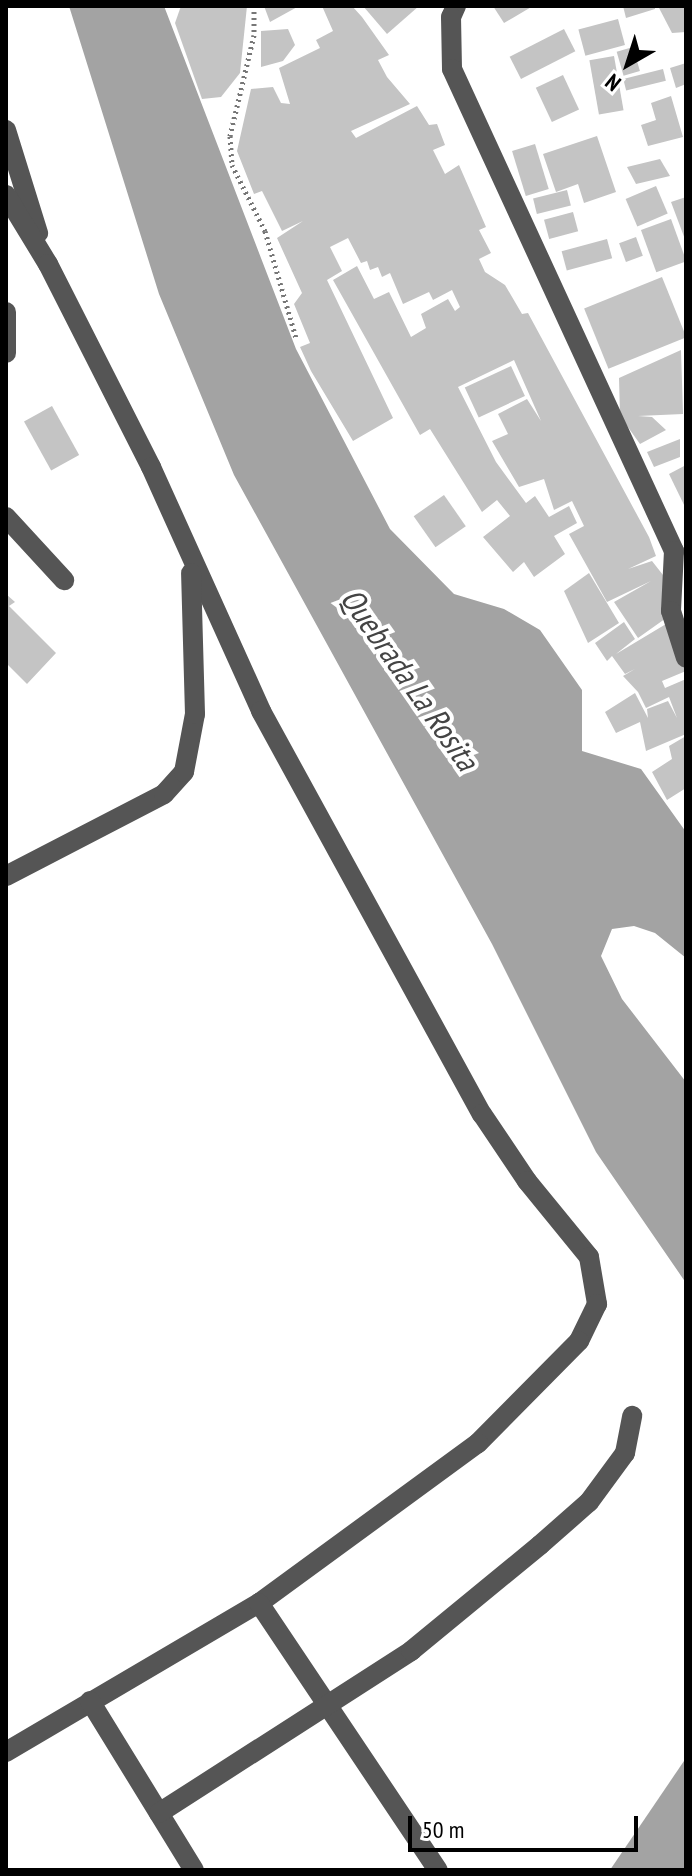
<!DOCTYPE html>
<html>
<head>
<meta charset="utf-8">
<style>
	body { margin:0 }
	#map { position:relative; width:692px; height:1876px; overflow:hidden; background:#fff; font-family:"PT Sans Narrow",sans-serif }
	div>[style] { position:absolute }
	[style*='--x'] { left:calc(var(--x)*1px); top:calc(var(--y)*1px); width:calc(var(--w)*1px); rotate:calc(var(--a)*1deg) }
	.water>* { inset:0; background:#a3a3a3 }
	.building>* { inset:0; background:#c4c4c4; transform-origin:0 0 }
	.path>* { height:5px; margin-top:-2.5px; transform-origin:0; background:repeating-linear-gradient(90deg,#777 0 2px,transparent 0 6px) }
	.minor>* { height:20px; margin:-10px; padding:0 10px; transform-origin:10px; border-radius:10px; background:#555 }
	span { translate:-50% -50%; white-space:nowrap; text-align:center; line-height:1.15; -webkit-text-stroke:8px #fff; paint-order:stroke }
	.water-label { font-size:32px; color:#444; font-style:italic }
	.frame { position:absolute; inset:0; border:8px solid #000; pointer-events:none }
	.north { position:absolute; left:588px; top:24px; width:80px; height:80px; -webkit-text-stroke:6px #fff; paint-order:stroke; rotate:219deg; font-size:22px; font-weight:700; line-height:32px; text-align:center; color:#000 }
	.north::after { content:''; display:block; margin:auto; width:28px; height:36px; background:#000; clip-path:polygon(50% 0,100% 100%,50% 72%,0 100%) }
	.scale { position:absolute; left:408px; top:1816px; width:230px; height:36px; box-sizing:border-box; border:4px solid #000; border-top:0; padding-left:10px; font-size:24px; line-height:28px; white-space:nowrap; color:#000; -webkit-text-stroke:6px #fff; paint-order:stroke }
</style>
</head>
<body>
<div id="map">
	<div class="water">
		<div style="clip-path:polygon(69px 6px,164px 6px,296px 349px,390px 529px,454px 594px,504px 609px,540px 630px,582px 690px,582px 751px,641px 769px,686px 832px,686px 958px,655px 933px,634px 926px,612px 929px,601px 956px,622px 999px,686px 1082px,686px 1283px,596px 1152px,492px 944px,234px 475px,159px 294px)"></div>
		<div style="clip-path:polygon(686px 1758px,686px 1870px,610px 1870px)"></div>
	</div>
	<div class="building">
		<div style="clip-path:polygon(181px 6px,247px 6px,240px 73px,221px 97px,202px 99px,175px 23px)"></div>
		<div style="clip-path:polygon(264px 6px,299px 6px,270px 22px)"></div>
		<div style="clip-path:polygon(322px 6px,352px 6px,362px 17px,389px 55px,378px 60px,387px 77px,410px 104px,351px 131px,356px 138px,417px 106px,429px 125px,437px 124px,445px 145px,433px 150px,445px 174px,459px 165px,486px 227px,479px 230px,491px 253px,479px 259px,485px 272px,505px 285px,522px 314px,528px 313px,649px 537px,656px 556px,628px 569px,652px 561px,663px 575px,669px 616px,638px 638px,614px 602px,651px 581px,607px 602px,569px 534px,584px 526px,572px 501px,554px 510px,544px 479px,519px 487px,492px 441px,508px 434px,498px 414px,527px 399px,541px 421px,514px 360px,458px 387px,496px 462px,526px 503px,535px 496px,549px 517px,569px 506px,577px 523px,554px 536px,565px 554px,534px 577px,524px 562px,513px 572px,483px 537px,510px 516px,497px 500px,482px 512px,430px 429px,420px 435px,333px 280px,357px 266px,374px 299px,389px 292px,411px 337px,426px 328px,421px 314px,448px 299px,455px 311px,460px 307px,452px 290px,433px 300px,429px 292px,403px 304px,390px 273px,382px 277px,378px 267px,370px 270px,367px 261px,361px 263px,348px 238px,330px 247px,342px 271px,327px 280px,393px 418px,353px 441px,311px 371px,300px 347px,310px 343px,294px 304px,302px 293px,277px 238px,303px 221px,282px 231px,262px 191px,254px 194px,237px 151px,251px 89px,273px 87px,281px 103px,290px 104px,279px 68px,320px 48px,316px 40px,333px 31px)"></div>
		<div style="clip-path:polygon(363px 6px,419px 6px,387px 34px)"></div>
		<div style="clip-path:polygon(493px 6px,533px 6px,504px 23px)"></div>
		<div style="clip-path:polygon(623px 6px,655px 6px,655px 9px,626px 18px)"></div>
		<div style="clip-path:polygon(658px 6px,686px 6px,686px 32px,672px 33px)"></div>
		<div style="left:618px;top:19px;width:27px;height:41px;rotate:75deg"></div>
		<div style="clip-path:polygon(288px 29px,295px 45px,283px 61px,261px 67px,261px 31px)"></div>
		<div style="left:564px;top:29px;width:25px;height:61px;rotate:63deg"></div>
		<div style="left:633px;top:47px;width:25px;height:17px;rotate:74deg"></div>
		<div style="left:614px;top:56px;width:55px;height:25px;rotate:80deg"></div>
		<div style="clip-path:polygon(686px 63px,686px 84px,676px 88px,670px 68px)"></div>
		<div style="left:663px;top:69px;width:12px;height:41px;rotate:76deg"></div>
		<div style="left:563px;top:75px;width:38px;height:30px;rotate:65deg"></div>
		<div style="clip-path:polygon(671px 96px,683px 137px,648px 146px,641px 125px,656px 120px,651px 103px)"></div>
		<div style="clip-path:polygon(597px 136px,616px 192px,584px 203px,578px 184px,556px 192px,543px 154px)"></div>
		<div style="left:535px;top:144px;width:47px;height:24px;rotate:73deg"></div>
		<div style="clip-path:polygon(660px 159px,670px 176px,636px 184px,627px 167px)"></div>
		<div style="left:656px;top:186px;width:30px;height:33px;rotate:67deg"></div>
		<div style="left:567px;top:190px;width:16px;height:35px;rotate:76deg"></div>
		<div style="clip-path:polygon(686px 197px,686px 242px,671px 202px)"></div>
		<div style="left:573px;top:212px;width:20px;height:30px;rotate:75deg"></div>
		<div style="left:671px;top:219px;width:45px;height:32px;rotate:70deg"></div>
		<div style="left:636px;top:237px;width:20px;height:18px;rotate:70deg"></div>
		<div style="left:607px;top:239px;width:20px;height:47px;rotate:75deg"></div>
		<div style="left:662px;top:277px;width:65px;height:84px;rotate:68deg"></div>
		<div style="clip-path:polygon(681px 350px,683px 414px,638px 416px,652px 417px,666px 430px,640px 444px,620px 416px,619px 378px)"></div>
		<div style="left:511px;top:366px;width:33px;height:51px;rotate:65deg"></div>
		<div style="left:52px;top:406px;width:56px;height:32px;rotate:61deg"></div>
		<div style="clip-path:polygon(680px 439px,680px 457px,654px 467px,647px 452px)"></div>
		<div style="clip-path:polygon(686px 465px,686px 509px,669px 474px)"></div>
		<div style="left:444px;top:495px;width:38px;height:37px;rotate:55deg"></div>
		<div style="clip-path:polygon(589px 573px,619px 623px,588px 643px,564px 591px)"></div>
		<div style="clip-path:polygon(6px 594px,15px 602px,9px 606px,56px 653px,27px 684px,6px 663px)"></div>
		<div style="clip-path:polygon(671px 621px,686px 671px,662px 681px,665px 688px,686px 679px,686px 734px,646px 751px,640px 722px,616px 733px,605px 712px,635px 693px,648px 718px,647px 709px,668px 701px,677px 718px,669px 697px,646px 708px,638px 692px,623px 676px,635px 669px,625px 674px,612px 656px,607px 661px,595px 643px,624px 622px,635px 639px,616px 654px)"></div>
		<div style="clip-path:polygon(686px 736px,686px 788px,667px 800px,652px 772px,672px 759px,669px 746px)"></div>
	</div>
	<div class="path">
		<div style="--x:254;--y:6;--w:29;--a:90"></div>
		<div style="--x:254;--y:35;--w:104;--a:103.4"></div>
		<div style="--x:230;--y:136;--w:29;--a:86"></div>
		<div style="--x:232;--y:165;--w:74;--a:63.4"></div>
		<div style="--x:265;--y:231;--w:111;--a:73.8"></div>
	</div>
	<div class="minor">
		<div style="--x:456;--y:6;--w:12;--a:114"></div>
		<div style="--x:451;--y:17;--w:52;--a:88.9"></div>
		<div style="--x:452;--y:69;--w:531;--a:65.27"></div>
		<div style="--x:674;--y:551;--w:60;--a:92.9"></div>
		<div style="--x:671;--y:611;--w:49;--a:72.3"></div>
		<div style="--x:6;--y:130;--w:108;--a:72.7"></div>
		<div style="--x:6;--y:195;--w:81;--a:58.7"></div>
		<div style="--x:48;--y:264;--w:228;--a:63.1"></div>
		<div style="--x:151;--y:467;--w:268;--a:65.7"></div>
		<div style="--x:261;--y:711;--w:460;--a:61.3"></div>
		<div style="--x:482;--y:1114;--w:81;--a:56.1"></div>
		<div style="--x:527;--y:1181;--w:98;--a:50.8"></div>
		<div style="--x:589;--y:1257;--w:48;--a:80.3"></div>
		<div style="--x:597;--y:1304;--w:41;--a:115.9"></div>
		<div style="--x:579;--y:1341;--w:144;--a:134.7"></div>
		<div style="--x:478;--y:1443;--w:271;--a:143.8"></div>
		<div style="--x:259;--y:1603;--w:294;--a:149.5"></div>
		<div style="--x:6;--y:312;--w:41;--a:90"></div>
		<div style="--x:6;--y:517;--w:86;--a:47.4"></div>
		<div style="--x:6;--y:876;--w:178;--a:-27.4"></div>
		<div style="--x:164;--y:794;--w:30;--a:-48"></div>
		<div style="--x:184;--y:772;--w:59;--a:-79.3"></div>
		<div style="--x:195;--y:714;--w:141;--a:-91.6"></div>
		<div style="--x:259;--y:1603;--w:321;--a:56.2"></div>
		<div style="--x:90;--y:1701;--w:198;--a:58.4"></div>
		<div style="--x:159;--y:1813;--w:300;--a:-32.7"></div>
		<div style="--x:411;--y:1651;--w:167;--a:-39.4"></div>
		<div style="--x:540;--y:1545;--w:65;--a:-41.3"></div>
		<div style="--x:589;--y:1502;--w:61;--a:-53.7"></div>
		<div style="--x:625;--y:1453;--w:38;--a:-79"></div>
	</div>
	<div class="water-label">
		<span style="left:410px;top:679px;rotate:55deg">Quebrada La Rosita</span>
	</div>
	<div class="frame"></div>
	<div class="north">N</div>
	<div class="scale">50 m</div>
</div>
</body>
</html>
